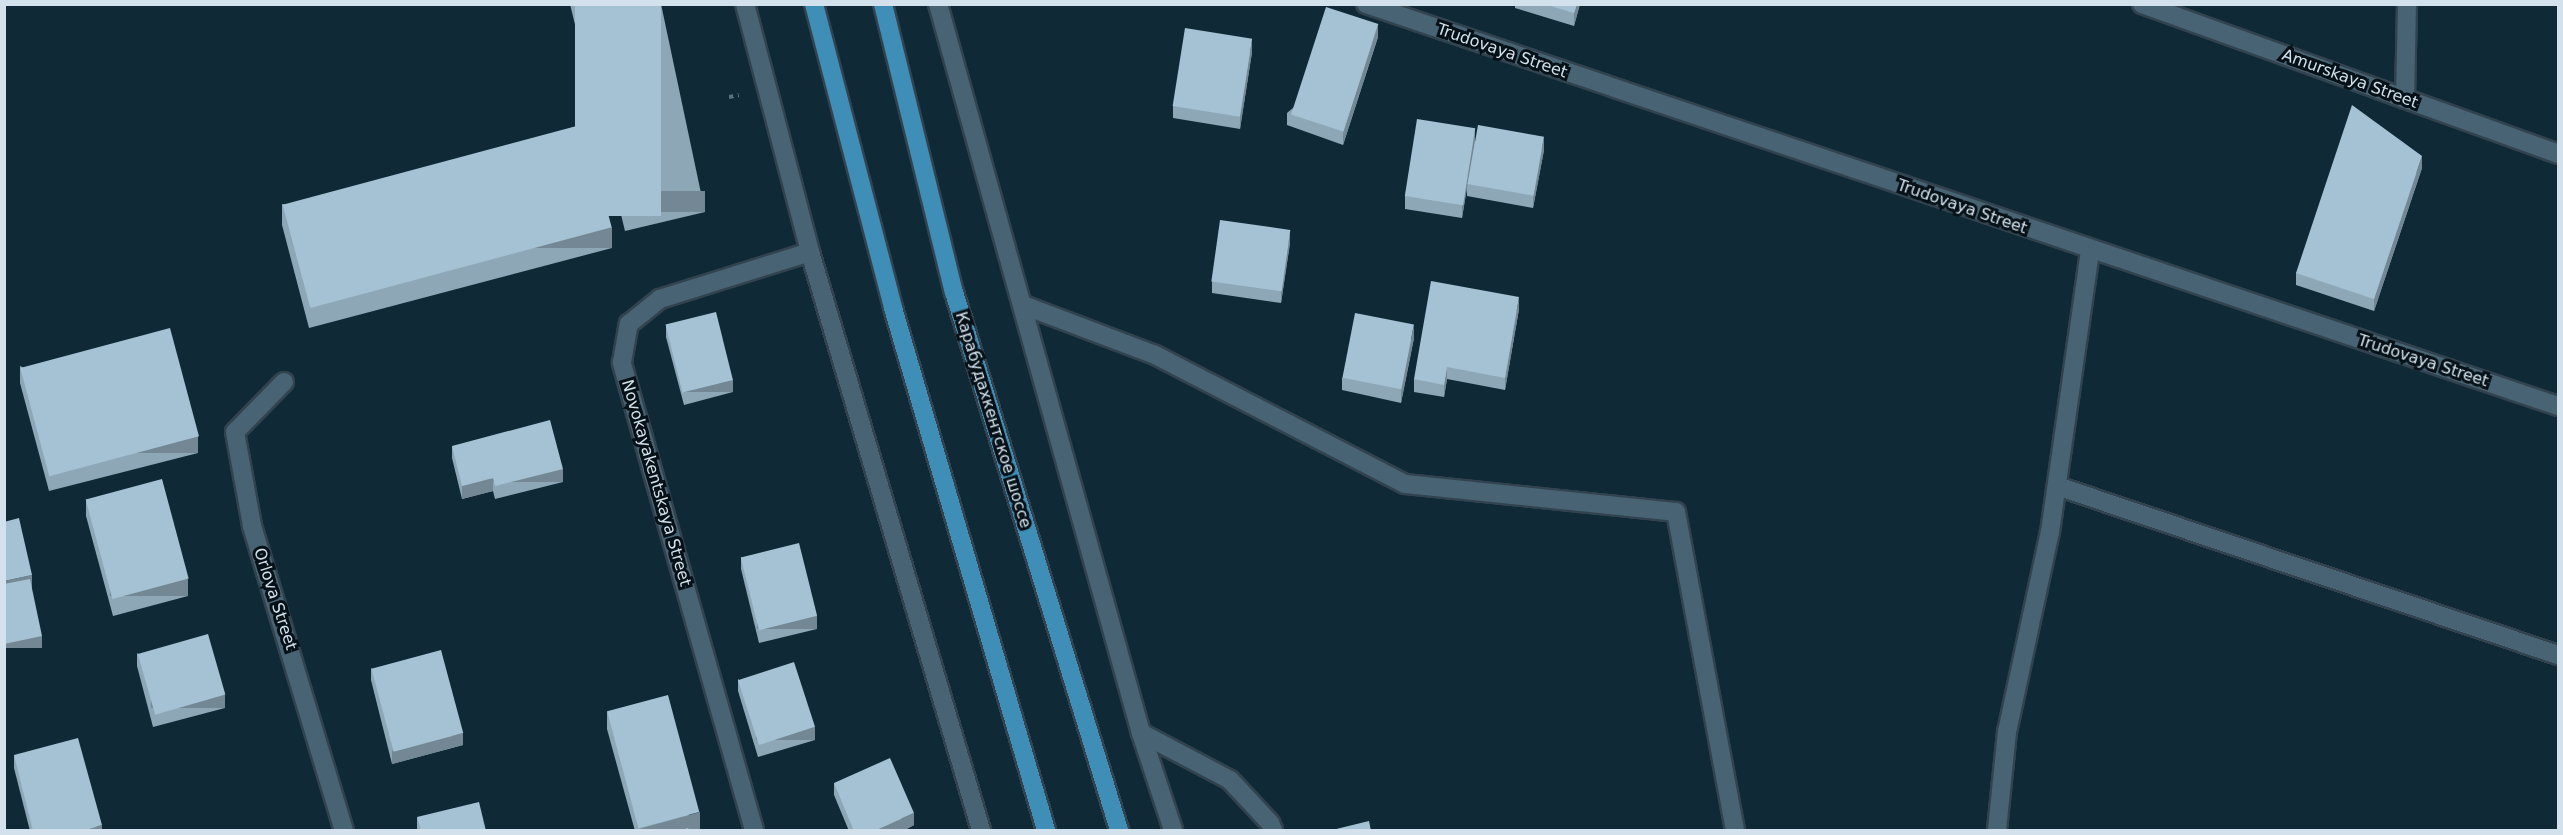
<!DOCTYPE html>
<html>
<head>
<meta charset="utf-8">
<style>
	body { margin:0 }
	#map { position:relative; width:2563px; height:835px; overflow:hidden; background:#0f2937; font-family:"DejaVu Sans",sans-serif }
	div>[style] { position:absolute }
	[style*='--x'] { left:calc(var(--x)*1px); top:calc(var(--y)*1px); width:calc(var(--w)*1px); rotate:calc(var(--a)*1deg) }
	.path>* { height:4px; margin-top:-2px; transform-origin:0; background:repeating-linear-gradient(90deg,#5d727f 0 4.5px,transparent 0 9px) }
	.roads { filter:drop-shadow(2px 0 #32434f) drop-shadow(-2px 0 #32434f) drop-shadow(0 2px #32434f) drop-shadow(0 -2px #32434f) }
	.service>* { height:18px; margin:-9px; padding:0 9px; transform-origin:9px; border-radius:9px; background:#486373 }
	.minor>* { height:18px; margin:-9px; padding:0 9px; transform-origin:9px; border-radius:9px; background:#486373 }
	.trunk>* { height:18px; margin:-9px; padding:0 9px; transform-origin:9px; border-radius:9px; background:#3e8eb8 }
	.wall>* { inset:0; background:#8da7b6 }
	.shaded-wall>* { inset:0; background:#738894; transform-origin:0 0 }
	.building>* { inset:0; background:#a4c2d4; transform-origin:0 0 }
	span { translate:-50% -50%; white-space:nowrap; text-align:center; line-height:1.15; -webkit-text-stroke:6px #061017; paint-order:stroke }
	.street-label { font-size:16px; color:#d2e1eb }
	.frame { position:absolute; inset:0; border:6px solid #d2e1eb; pointer-events:none }
</style>
</head>
<body>
<div id="map">
	<div class="path">
		<div style="--x:729;--y:97;--w:10;--a:-11"></div>
	</div>
	<div class="roads">
		<div class="service">
			<div style="--x:1141;--y:733;--w:101;--a:27.8"></div>
			<div style="--x:1230;--y:780;--w:59;--a:47.1"></div>
			<div style="--x:1270;--y:823;--w:8;--a:67"></div>
		</div>
		<div class="minor">
			<div style="--x:745;--y:4;--w:256;--a:75.3"></div>
			<div style="--x:810;--y:252;--w:603;--a:73.52"></div>
			<div style="--x:938;--y:4;--w:757;--a:74.44"></div>
			<div style="--x:1141;--y:733;--w:102;--a:71.7"></div>
			<div style="--x:1366;--y:4;--w:1258;--a:18.64"></div>
			<div style="--x:2142;--y:4;--w:442;--a:19.8"></div>
			<div style="--x:2405;--y:99;--w:95;--a:-88.8"></div>
			<div style="--x:1023;--y:305;--w:141;--a:20.7"></div>
			<div style="--x:1155;--y:355;--w:281;--a:27.3"></div>
			<div style="--x:1405;--y:484;--w:272;--a:5.9"></div>
			<div style="--x:1676;--y:512;--w:323;--a:79.5"></div>
			<div style="--x:284;--y:382;--w:70;--a:134.4"></div>
			<div style="--x:235;--y:432;--w:96;--a:79.7"></div>
			<div style="--x:252;--y:526;--w:318;--a:73.2"></div>
			<div style="--x:2057;--y:486;--w:529;--a:18.64"></div>
			<div style="--x:754;--y:830;--w:486;--a:-105.8"></div>
			<div style="--x:622;--y:362;--w:39;--a:-80"></div>
			<div style="--x:629;--y:324;--w:40;--a:-39"></div>
			<div style="--x:660;--y:299;--w:157;--a:-17.4"></div>
			<div style="--x:1997;--y:830;--w:99;--a:-84.2"></div>
			<div style="--x:2007;--y:732;--w:205;--a:-77.9"></div>
			<div style="--x:2050;--y:532;--w:284;--a:-81.9"></div>
		</div>
		<div class="trunk">
			<div style="--x:814;--y:4;--w:314;--a:75.4"></div>
			<div style="--x:893;--y:308;--w:544;--a:73.66"></div>
			<div style="--x:883;--y:4;--w:297;--a:76.2"></div>
			<div style="--x:954;--y:292;--w:563;--a:72.95"></div>
		</div>
	</div>
	<div class="wall">
		<div style="clip-path:polygon(570px 4px,661px 4px,705px 212px,625px 231px)"></div>
		<div style="clip-path:polygon(1515px 4px,1580px 4px,1574px 26px,1515px 8px)"></div>
		<div style="clip-path:polygon(1378px 37px,1343px 145px,1287px 125px,1287px 113px)"></div>
		<div style="clip-path:polygon(1252px 52px,1240px 129px,1173px 118px,1173px 106px)"></div>
		<div style="clip-path:polygon(1475px 141px,1544px 150px,1533px 208px,1467px 196px,1467px 187px,1462px 218px,1405px 209px,1405px 196px)"></div>
		<div style="clip-path:polygon(2422px 168px,2374px 311px,2296px 285px,2296px 273px)"></div>
		<div style="clip-path:polygon(282px 204px,612px 248px,309px 328px,282px 225px)"></div>
		<div style="clip-path:polygon(1290px 243px,1281px 303px,1212px 293px,1212px 281px)"></div>
		<div style="clip-path:polygon(1519px 309px,1505px 390px,1447px 379px,1444px 397px,1414px 392px,1414px 379px)"></div>
		<div style="clip-path:polygon(666px 325px,733px 392px,684px 405px,666px 337px)"></div>
		<div style="clip-path:polygon(1414px 338px,1401px 403px,1342px 390px,1342px 378px)"></div>
		<div style="clip-path:polygon(20px 366px,198px 453px,49px 491px,20px 383px)"></div>
		<div style="clip-path:polygon(452px 446px,563px 482px,495px 499px,493px 491px,462px 499px,452px 458px)"></div>
		<div style="clip-path:polygon(86px 499px,188px 596px,113px 616px,86px 516px)"></div>
		<div style="clip-path:polygon(741px 557px,817px 629px,759px 643px,741px 569px)"></div>
		<div style="clip-path:polygon(137px 653px,225px 708px,153px 727px,137px 666px)"></div>
		<div style="clip-path:polygon(371px 668px,463px 745px,392px 764px,371px 680px)"></div>
		<div style="clip-path:polygon(738px 679px,815px 740px,758px 757px,738px 691px)"></div>
		<div style="clip-path:polygon(607px 711px,700px 829px,695px 831px,635px 831px,607px 729px)"></div>
		<div style="clip-path:polygon(14px 755px,102px 831px,30px 831px,14px 768px)"></div>
		<div style="clip-path:polygon(834px 783px,914px 825px,903px 831px,849px 831px,834px 795px)"></div>
		<div style="clip-path:polygon(417px 817px,486px 831px,417px 831px)"></div>
	</div>
	<div class="shaded-wall">
		<div style="clip-path:polygon(1577px 4px,1580px 4px,1574px 26px,1574px 13px)"></div>
		<div style="clip-path:polygon(1378px 24px,1378px 37px,1343px 145px,1343px 133px)"></div>
		<div style="clip-path:polygon(1252px 39px,1252px 52px,1240px 129px,1240px 117px)"></div>
		<div style="clip-path:polygon(1475px 128px,1475px 141px,1462px 218px,1462px 206px)"></div>
		<div style="clip-path:polygon(1544px 137px,1544px 150px,1533px 208px,1533px 196px)"></div>
		<div style="clip-path:polygon(2422px 156px,2422px 168px,2374px 311px,2374px 299px)"></div>
		<div style="left:705px;top:191px;width:21px;height:82px;rotate:90deg"></div>
		<div style="left:612px;top:227px;width:21px;height:313px;rotate:90deg"></div>
		<div style="clip-path:polygon(1290px 230px,1290px 243px,1281px 303px,1281px 291px)"></div>
		<div style="clip-path:polygon(1519px 297px,1519px 309px,1505px 390px,1505px 378px)"></div>
		<div style="clip-path:polygon(1414px 325px,1414px 338px,1401px 403px,1401px 390px)"></div>
		<div style="clip-path:polygon(1447px 367px,1447px 379px,1444px 397px,1444px 385px)"></div>
		<div style="left:733px;top:380px;width:12px;height:51px;rotate:90deg"></div>
		<div style="left:198px;top:436px;width:17px;height:154px;rotate:90deg"></div>
		<div style="left:563px;top:469px;width:13px;height:70px;rotate:90deg"></div>
		<div style="clip-path:polygon(493px 478px,493px 491px,462px 499px,462px 486px)"></div>
		<div style="clip-path:polygon(32px 575px,32px 588px,4px 594px,4px 581px)"></div>
		<div style="left:188px;top:579px;width:17px;height:78px;rotate:90deg"></div>
		<div style="left:817px;top:616px;width:13px;height:60px;rotate:90deg"></div>
		<div style="left:42px;top:636px;width:12px;height:39px;rotate:90deg"></div>
		<div style="left:225px;top:695px;width:13px;height:74px;rotate:90deg"></div>
		<div style="left:815px;top:727px;width:13px;height:59px;rotate:90deg"></div>
		<div style="clip-path:polygon(463px 733px,463px 745px,392px 764px,392px 751px)"></div>
		<div style="clip-path:polygon(700px 812px,700px 829px,695px 831px,639px 831px,639px 829px)"></div>
		<div style="clip-path:polygon(914px 813px,914px 825px,903px 831px,874px 831px)"></div>
		<div style="clip-path:polygon(102px 825px,102px 831px,82px 831px)"></div>
	</div>
	<div class="building">
		<div style="left:575px;top:4px;width:86px;height:212px"></div>
		<div style="clip-path:polygon(1544px 4px,1577px 4px,1574px 13px)"></div>
		<div style="left:1326px;top:7px;width:55px;height:113px;rotate:18deg"></div>
		<div style="left:1185px;top:28px;width:68px;height:79px;rotate:9deg"></div>
		<div style="clip-path:polygon(2352px 105px,2422px 156px,2374px 299px,2296px 273px)"></div>
		<div style="left:1417px;top:119px;width:59px;height:78px;rotate:9deg"></div>
		<div style="left:584px;top:124px;width:107px;height:312px;rotate:75deg"></div>
		<div style="left:1478px;top:125px;width:67px;height:60px;rotate:10deg"></div>
		<div style="left:1220px;top:220px;width:71px;height:62px;rotate:8deg"></div>
		<div style="clip-path:polygon(1431px 281px,1519px 297px,1505px 378px,1447px 367px,1444px 385px,1414px 379px)"></div>
		<div style="left:716px;top:312px;width:70px;height:52px;rotate:76deg"></div>
		<div style="left:1355px;top:313px;width:60px;height:66px;rotate:11deg"></div>
		<div style="left:170px;top:328px;width:112px;height:155px;rotate:75deg"></div>
		<div style="clip-path:polygon(550px 420px,563px 469px,495px 486px,493px 478px,462px 486px,452px 446px)"></div>
		<div style="left:162px;top:479px;width:103px;height:79px;rotate:75deg"></div>
		<div style="clip-path:polygon(19px 518px,32px 575px,4px 581px,4px 522px)"></div>
		<div style="left:799px;top:543px;width:75px;height:60px;rotate:76deg"></div>
		<div style="clip-path:polygon(30px 579px,42px 636px,4px 644px,4px 584px)"></div>
		<div style="left:208px;top:634px;width:63px;height:73px;rotate:74deg"></div>
		<div style="left:441px;top:650px;width:86px;height:72px;rotate:75deg"></div>
		<div style="left:794px;top:662px;width:68px;height:59px;rotate:72deg"></div>
		<div style="left:668px;top:695px;width:121px;height:63px;rotate:75deg"></div>
		<div style="clip-path:polygon(78px 738px,102px 825px,82px 831px,33px 831px,14px 755px)"></div>
		<div style="clip-path:polygon(890px 758px,914px 813px,874px 831px,854px 831px,834px 783px)"></div>
		<div style="clip-path:polygon(479px 802px,486px 831px,421px 831px,417px 817px)"></div>
		<div style="clip-path:polygon(1369px 821px,1371px 831px,1328px 831px)"></div>
		<div style="clip-path:polygon(688px 828px,689px 831px,679px 831px)"></div>
	</div>
	<div class="street-label">
		<span style="left:1502px;top:51px;rotate:19deg">Trudovaya Street</span>
		<span style="left:2350px;top:79px;rotate:20deg">Amurskaya Street</span>
		<span style="left:1962px;top:207px;rotate:19deg">Trudovaya Street</span>
		<span style="left:2423px;top:361px;rotate:18deg">Trudovaya Street</span>
		<span style="left:993px;top:420px;rotate:73deg">Карабудахкентское шоссе</span>
		<span style="left:656px;top:483px;rotate:74deg">Novokayakentskaya Street</span>
		<span style="left:275px;top:599px;rotate:72deg">Orlova Street</span>
	</div>
	<div class="frame"></div>
</div>
</body>
</html>
